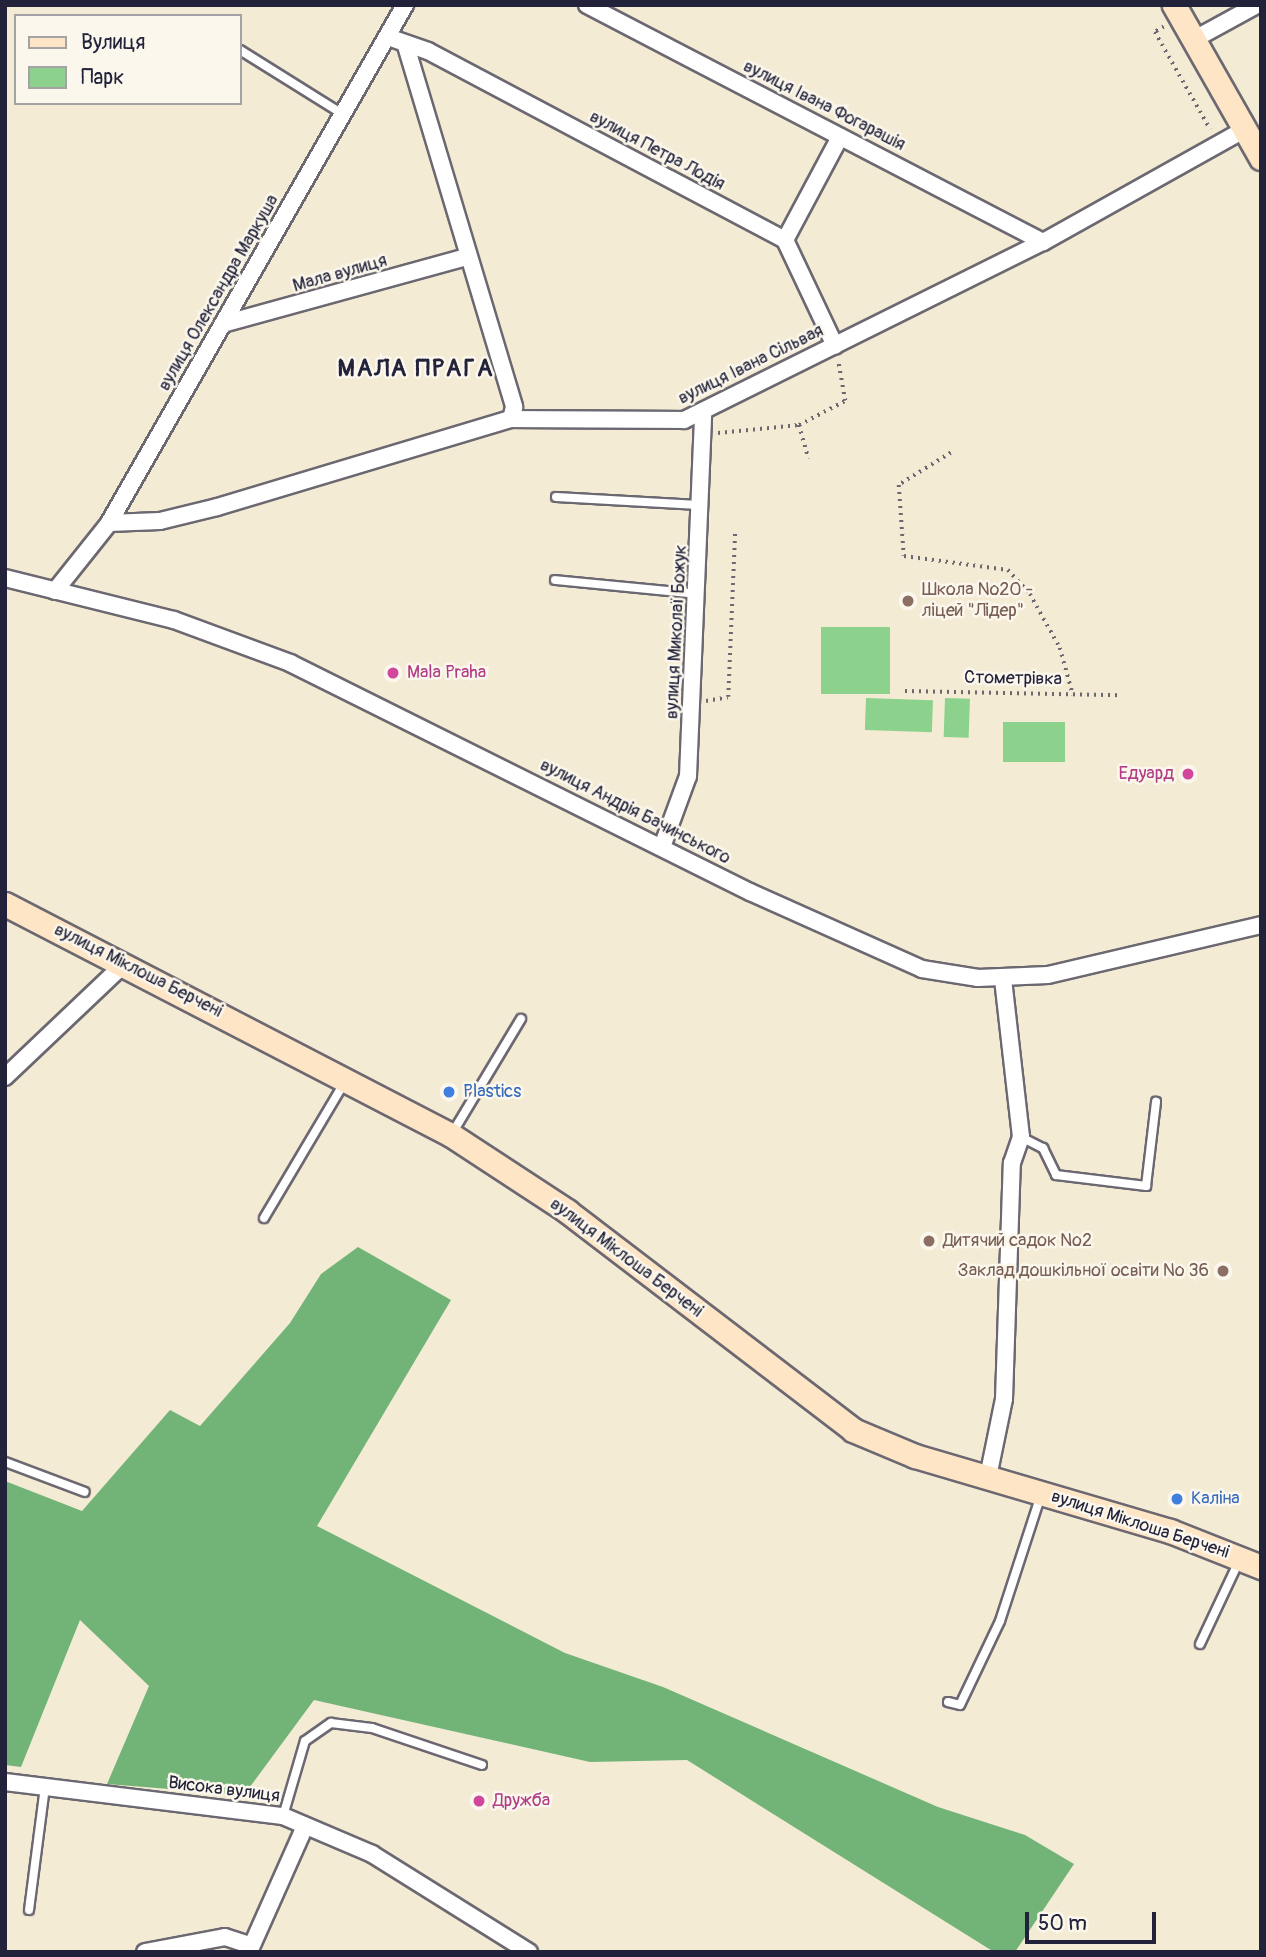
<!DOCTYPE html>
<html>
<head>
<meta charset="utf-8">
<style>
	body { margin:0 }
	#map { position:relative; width:1266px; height:1957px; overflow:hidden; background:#f4ebd5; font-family:Pangolin,sans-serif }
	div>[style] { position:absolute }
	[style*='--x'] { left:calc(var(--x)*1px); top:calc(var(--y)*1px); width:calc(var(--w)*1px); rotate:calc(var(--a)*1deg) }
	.green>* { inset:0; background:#8dd28c; transform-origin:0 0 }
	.forest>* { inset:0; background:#72b478 }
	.path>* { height:3.5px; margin-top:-1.75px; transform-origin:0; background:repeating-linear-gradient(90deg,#6c6871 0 2px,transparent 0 7px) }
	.roads { filter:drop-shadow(2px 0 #6c6871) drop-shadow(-2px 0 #6c6871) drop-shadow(0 2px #6c6871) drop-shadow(0 -2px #6c6871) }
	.lane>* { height:8px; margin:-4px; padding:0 4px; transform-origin:4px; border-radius:4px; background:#fff }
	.street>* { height:16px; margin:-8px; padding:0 8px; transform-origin:8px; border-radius:8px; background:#fff }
	.secondary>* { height:23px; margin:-11.5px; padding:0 11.5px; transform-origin:11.5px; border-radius:11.5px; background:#fde5c5 }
	.dots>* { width:19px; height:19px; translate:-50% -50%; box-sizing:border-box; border:4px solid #fbf7ec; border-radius:50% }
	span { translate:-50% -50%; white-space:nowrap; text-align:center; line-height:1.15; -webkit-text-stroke:5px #fbf7ec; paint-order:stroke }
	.street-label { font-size:18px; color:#22223b }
	.education-label { font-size:18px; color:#785e54 }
	.left { translate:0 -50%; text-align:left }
	.right { translate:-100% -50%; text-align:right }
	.hotel-label { font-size:18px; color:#b23c85 }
	.shop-label { font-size:18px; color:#366cbe }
	.district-label { font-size:24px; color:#22223b; font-weight:700; letter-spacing:2px }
	.frame { position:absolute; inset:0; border:7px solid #22223b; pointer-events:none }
	.legend { position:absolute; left:14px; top:14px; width:228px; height:91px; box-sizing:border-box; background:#fbf7ec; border:2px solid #a4a2a5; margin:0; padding:9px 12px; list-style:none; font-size:21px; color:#22223b }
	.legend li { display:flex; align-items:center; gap:14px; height:35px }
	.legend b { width:35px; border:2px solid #a4a2a5 }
	.scale { position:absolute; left:1025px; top:1912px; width:131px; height:32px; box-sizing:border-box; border:4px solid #22223b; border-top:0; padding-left:9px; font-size:21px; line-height:24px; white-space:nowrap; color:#22223b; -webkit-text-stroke:5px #fbf7ec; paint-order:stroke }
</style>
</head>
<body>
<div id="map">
	<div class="green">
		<div style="left:821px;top:627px;width:69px;height:67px"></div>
		<div style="left:866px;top:698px;width:67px;height:32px;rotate:2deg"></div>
		<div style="left:945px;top:698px;width:25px;height:39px;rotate:2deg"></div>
		<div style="left:1003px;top:722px;width:62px;height:40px"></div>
	</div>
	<div class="forest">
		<div style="clip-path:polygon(358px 1247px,451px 1300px,317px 1526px,565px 1653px,663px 1687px,938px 1807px,1025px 1835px,1074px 1864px,1015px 1952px,994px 1952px,687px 1760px,590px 1762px,314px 1700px,244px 1795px,107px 1784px,149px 1686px,80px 1620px,21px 1767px,5px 1765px,5px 1481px,82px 1511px,170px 1410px,200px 1426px,290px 1323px,321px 1274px)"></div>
	</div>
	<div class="path">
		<div style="--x:1164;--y:27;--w:10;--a:151"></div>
		<div style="--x:1155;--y:32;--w:112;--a:60.4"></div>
		<div style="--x:799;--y:425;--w:35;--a:74"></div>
		<div style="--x:718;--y:433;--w:81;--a:-5.6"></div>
		<div style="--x:799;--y:425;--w:52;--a:-27.6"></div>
		<div style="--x:845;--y:401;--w:41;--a:-99.9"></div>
		<div style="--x:951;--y:453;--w:61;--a:148.4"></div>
		<div style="--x:899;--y:485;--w:71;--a:86"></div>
		<div style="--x:904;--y:556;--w:105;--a:7.7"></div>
		<div style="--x:1008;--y:570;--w:33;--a:47"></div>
		<div style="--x:1030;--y:594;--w:62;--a:60.9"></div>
		<div style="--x:1060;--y:648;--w:49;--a:74.5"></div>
		<div style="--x:905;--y:691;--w:216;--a:1.1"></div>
		<div style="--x:706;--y:701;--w:22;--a:-10"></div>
		<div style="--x:728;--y:697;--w:164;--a:-87.6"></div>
	</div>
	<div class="roads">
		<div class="lane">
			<div style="--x:240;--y:50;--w:123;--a:32"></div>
			<div style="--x:556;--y:497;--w:143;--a:3.2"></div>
			<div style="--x:555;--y:580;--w:143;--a:5.6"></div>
			<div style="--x:453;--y:1132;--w:132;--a:-59"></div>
			<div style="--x:1021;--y:1137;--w:25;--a:27"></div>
			<div style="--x:1043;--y:1148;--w:30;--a:64"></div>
			<div style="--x:1056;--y:1175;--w:91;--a:7"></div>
			<div style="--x:1146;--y:1186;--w:85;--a:-83.2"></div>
			<div style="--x:264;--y:1218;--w:157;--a:-59.3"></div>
			<div style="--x:5;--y:1462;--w:85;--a:20.6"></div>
			<div style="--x:1200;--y:1644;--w:92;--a:-64.8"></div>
			<div style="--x:948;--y:1702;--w:12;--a:14"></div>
			<div style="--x:960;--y:1705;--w:93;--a:-64.5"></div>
			<div style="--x:1000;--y:1621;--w:133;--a:-72"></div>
			<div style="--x:283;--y:1816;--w:78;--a:-73.7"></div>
			<div style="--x:305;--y:1741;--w:32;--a:-35"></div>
			<div style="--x:331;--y:1723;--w:41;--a:7"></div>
			<div style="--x:372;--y:1728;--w:116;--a:18.6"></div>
			<div style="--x:29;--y:1910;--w:124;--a:-82.6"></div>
		</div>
		<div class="street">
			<div style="--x:587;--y:5;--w:514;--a:27.46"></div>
			<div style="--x:388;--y:37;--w:42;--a:19.3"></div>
			<div style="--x:428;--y:51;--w:404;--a:27.9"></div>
			<div style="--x:785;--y:240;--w:117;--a:64.7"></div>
			<div style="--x:1193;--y:40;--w:73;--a:-28.7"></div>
			<div style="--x:406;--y:46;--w:377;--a:73.3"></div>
			<div style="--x:514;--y:407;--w:12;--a:104"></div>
			<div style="--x:785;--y:240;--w:117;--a:-61.9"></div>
			<div style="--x:223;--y:324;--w:253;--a:-15.4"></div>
			<div style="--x:109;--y:523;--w:51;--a:-2.2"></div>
			<div style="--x:160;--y:521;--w:59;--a:-13.8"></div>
			<div style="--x:217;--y:507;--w:307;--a:-16.7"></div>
			<div style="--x:511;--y:419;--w:173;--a:0.3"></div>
			<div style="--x:684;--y:420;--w:401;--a:-26.4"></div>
			<div style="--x:1043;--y:242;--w:231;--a:-29.2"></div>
			<div style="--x:5;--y:578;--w:174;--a:14"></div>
			<div style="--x:174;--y:620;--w:124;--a:20.3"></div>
			<div style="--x:290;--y:663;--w:514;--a:26.47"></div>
			<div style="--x:750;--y:892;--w:188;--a:24.1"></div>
			<div style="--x:922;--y:969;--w:57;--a:9.1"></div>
			<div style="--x:978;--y:978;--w:70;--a:-2.5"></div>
			<div style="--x:1048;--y:975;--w:219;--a:-13.2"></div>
			<div style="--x:55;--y:591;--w:87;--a:-51.5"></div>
			<div style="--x:109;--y:523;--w:597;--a:-60.26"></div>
			<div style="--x:662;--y:847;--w:76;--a:-69.9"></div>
			<div style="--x:688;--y:776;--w:363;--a:-87.6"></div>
			<div style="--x:5;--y:1077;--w:164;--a:-43.5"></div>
			<div style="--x:988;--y:1477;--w:80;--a:-78.4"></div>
			<div style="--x:1004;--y:1399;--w:236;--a:-88.1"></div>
			<div style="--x:1012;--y:1163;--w:28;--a:-71"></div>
			<div style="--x:1021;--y:1137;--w:160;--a:-96.5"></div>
			<div style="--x:5;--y:1782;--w:280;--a:7"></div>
			<div style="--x:283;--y:1816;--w:97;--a:23.1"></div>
			<div style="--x:372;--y:1854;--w:185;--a:32"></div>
			<div style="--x:145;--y:1952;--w:81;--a:-10.6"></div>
			<div style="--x:225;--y:1937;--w:26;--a:18"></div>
			<div style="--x:249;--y:1952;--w:138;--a:-66"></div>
		</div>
		<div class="secondary">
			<div style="--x:1174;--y:5;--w:176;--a:60.4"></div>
			<div style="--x:5;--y:904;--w:502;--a:27.38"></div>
			<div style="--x:451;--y:1135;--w:139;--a:33.2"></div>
			<div style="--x:567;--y:1211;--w:360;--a:37.4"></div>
			<div style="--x:853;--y:1430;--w:67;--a:22.8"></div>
			<div style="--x:915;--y:1456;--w:266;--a:16.4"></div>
			<div style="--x:1170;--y:1531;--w:98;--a:21.6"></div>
		</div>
	</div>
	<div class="dots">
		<div style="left:908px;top:601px;background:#8d6e63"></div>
		<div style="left:393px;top:673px;background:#d1479c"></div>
		<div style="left:1188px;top:774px;background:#d1479c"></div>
		<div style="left:449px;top:1092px;background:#3f7fe0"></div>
		<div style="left:929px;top:1241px;background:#8d6e63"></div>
		<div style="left:1223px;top:1271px;background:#8d6e63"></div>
		<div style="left:1177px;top:1499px;background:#3f7fe0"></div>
		<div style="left:479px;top:1801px;background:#d1479c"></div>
	</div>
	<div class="street-label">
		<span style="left:824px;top:106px;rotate:27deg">вулиця Івана Фогарашія</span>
		<span style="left:657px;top:151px;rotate:28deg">вулиця Петра Лодія</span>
		<span style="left:340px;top:274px;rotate:-16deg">Мала вулиця</span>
		<span style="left:219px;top:293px;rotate:-60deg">вулиця Олександра Маркуша</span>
		<span style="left:751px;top:365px;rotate:-26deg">вулиця Івана Сільвая</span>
		<span style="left:677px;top:632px;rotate:-87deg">вулиця Миколаї Божук</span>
		<span style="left:1013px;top:679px;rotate:1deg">Стометрівка</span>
		<span style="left:635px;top:812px;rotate:27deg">вулиця Андрія Бачинського</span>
		<span style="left:138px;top:971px;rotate:27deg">вулиця Міклоша Берчені</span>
		<span style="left:626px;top:1258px;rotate:37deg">вулиця Міклоша Берчені</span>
		<span style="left:1140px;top:1525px;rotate:18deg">вулиця Міклоша Берчені</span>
		<span style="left:224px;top:1790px;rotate:7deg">Висока вулиця</span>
	</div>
	<div class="education-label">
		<span class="left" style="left:922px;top:601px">Школа №20 -<br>ліцей "Лідер"</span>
		<span class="left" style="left:943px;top:1241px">Дитячий садок №2</span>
		<span class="right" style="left:1209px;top:1271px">Заклад дошкільної освіти № 36</span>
	</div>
	<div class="hotel-label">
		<span class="left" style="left:407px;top:673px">Mala Praha</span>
		<span class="right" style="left:1174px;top:774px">Едуард</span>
		<span class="left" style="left:493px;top:1801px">Дружба</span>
	</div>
	<div class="shop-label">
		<span class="left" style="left:463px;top:1092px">Plastics</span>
		<span class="left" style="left:1191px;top:1499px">Калiна</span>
	</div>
	<div class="district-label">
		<span style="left:416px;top:369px">МАЛА ПРАГА</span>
	</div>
	<div class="frame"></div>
	<ul class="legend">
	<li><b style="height:9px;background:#fde5c5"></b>Вулиця</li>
	<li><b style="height:19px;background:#8dd28c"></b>Парк</li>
	</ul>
	<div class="scale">50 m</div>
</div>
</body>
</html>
